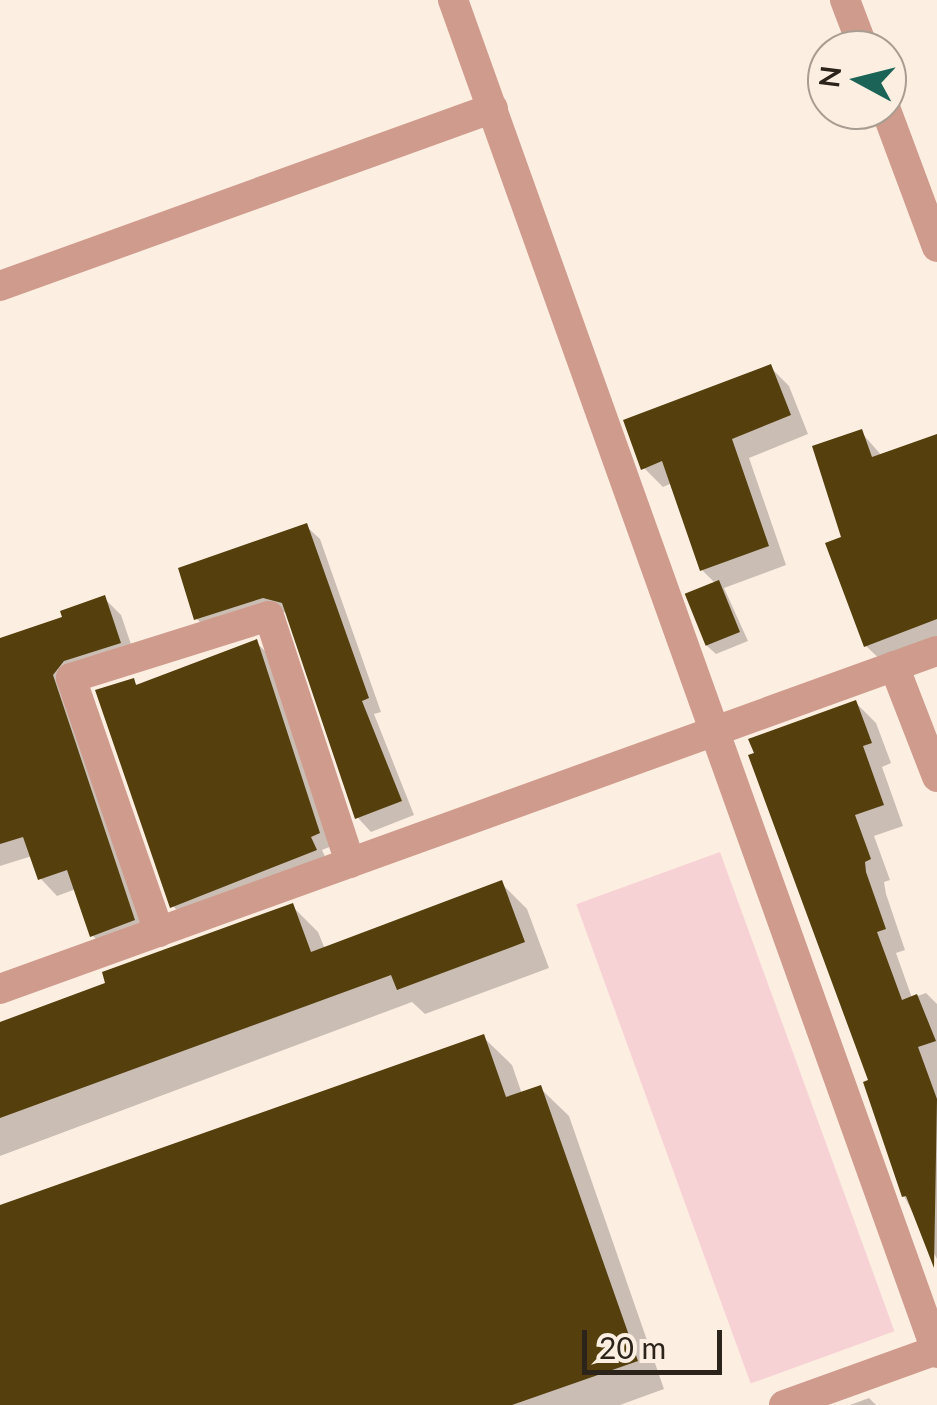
<!DOCTYPE html>
<html>
<head>
<meta charset="utf-8">
<style>
	body { margin:0 }
	#map { position:relative; width:937px; height:1405px; overflow:hidden; background:#fdeee2; font-family:Lato,sans-serif }
	div>[style] { position:absolute }
	[style*='--x'] { left:calc(var(--x)*1px); top:calc(var(--y)*1px); width:calc(var(--w)*1px); rotate:calc(var(--a)*1deg) }
	.green>* { inset:0; background:#f7d2d5; transform-origin:0 0 }
	.shadow>* { inset:0; background:#0003 }
	.building>* { inset:0; background:#543f0d; transform-origin:0 0 }
	.minor>* { height:30px; margin:-15px; padding:0 15px; transform-origin:15px; border-radius:15px; background:#cf9b8c }
	span { translate:-50% -50%; white-space:nowrap; text-align:center; line-height:1.15; -webkit-text-stroke:10px #fdeee2; paint-order:stroke }
	.north { position:absolute; left:807px; top:30px; width:100px; height:100px; box-sizing:border-box; background:#fdeee2; border:2px solid #a99d92; border-radius:50%; rotate:277deg; font-size:28px; font-weight:700; line-height:40px; text-align:center; color:#2c231b }
	.north::after { content:''; display:block; margin:auto; width:35px; height:45px; background:#1b6357; clip-path:polygon(50% 0,100% 100%,50% 72%,0 100%) }
	.scale { position:absolute; left:582px; top:1330px; width:140px; height:45px; box-sizing:border-box; border:5px solid #2c231b; border-top:0; padding-left:12px; font-size:30px; line-height:35px; white-space:nowrap; color:#2c231b; -webkit-text-stroke:8px #fdeee2; paint-order:stroke }
</style>
</head>
<body>
<div id="map">
	<div class="green">
		<div style="left:720px;top:852px;width:510px;height:153px;rotate:70deg"></div>
	</div>
	<div class="shadow">
		<div style="clip-path:polygon(770px 367px,789px 386px,808px 434px,749px 458px,786px 565px,724px 588px,748px 641px,716px 654px,706px 645px,716px 584px,702px 570px,672px 483px,663px 487px,644px 468px)"></div>
		<div style="clip-path:polygon(861px 432px,882px 456px,937px 437px,937px 646px,885px 664px,866px 646px,844px 538px)"></div>
		<div style="clip-path:polygon(306px 526px,320px 539px,381px 712px,374px 714px,414px 815px,371px 832px,358px 818px,288px 613px,279px 611px,210px 632px,196px 618px)"></div>
		<div style="clip-path:polygon(104px 598px,121px 615px,136px 659px,82px 677px,150px 937px,109px 952px,92px 935px,76px 889px,57px 896px,41px 879px,32px 856px,0 866px,0 639px,66px 618px)"></div>
		<div style="clip-path:polygon(256px 642px,269px 655px,332px 846px,322px 850px,328px 863px,185px 919px,173px 906px,133px 681px,139px 687px)"></div>
		<div style="clip-path:polygon(856px 703px,876px 723px,891px 763px,882px 767px,903px 826px,874px 836px,890px 880px,884px 882px,886px 894px,905px 950px,896px 953px,912px 998px,926px 993px,937px 1004px,937px 1259px,904px 1196px,871px 1081px,751px 757px)"></div>
		<div style="clip-path:polygon(501px 883px,527px 909px,549px 968px,425px 1014px,412px 1002px,0 1156px,0 1025px,109px 985px,292px 906px,318px 932px,325px 949px)"></div>
		<div style="clip-path:polygon(483px 1037px,512px 1065px,522px 1094px,540px 1088px,569px 1116px,664px 1389px,620px 1405px,0 1405px,0 1207px)"></div>
		<div style="clip-path:polygon(869px 1398px,876px 1405px,850px 1405px)"></div>
	</div>
	<div class="building">
		<div style="clip-path:polygon(771px 364px,791px 415px,732px 439px,769px 546px,700px 571px,662px 461px,641px 470px,623px 420px)"></div>
		<div style="clip-path:polygon(862px 429px,872px 457px,937px 434px,937px 619px,864px 647px,825px 543px,841px 537px,812px 446px)"></div>
		<div style="clip-path:polygon(307px 523px,369px 698px,362px 701px,402px 801px,355px 819px,282px 603px,263px 598px,194px 620px,178px 568px)"></div>
		<div style="left:719px;top:580px;width:56px;height:37px;rotate:68deg"></div>
		<div style="clip-path:polygon(105px 595px,121px 643px,64px 661px,53px 675px,135px 920px,90px 937px,67px 870px,38px 880px,23px 837px,0 844px,0 638px,62px 617px,60px 611px)"></div>
		<div style="clip-path:polygon(257px 639px,320px 833px,311px 837px,317px 850px,170px 908px,95px 690px,134px 678px,136px 685px)"></div>
		<div style="clip-path:polygon(856px 700px,872px 743px,863px 746px,884px 805px,855px 815px,871px 859px,865px 862px,866px 872px,886px 929px,877px 932px,902px 1000px,917px 994px,936px 1041px,918px 1047px,937px 1099px,934px 1268px,906px 1196px,902px 1197px,863px 1082px,868px 1080px,748px 755px,754px 753px,748px 739px)"></div>
		<div style="clip-path:polygon(502px 880px,525px 942px,397px 990px,391px 975px,0 1118px,0 1022px,105px 983px,102px 972px,293px 903px,311px 952px)"></div>
		<div style="clip-path:polygon(484px 1034px,506px 1097px,541px 1085px,638px 1361px,512px 1405px,0 1405px,0 1205px)"></div>
	</div>
	<div class="minor">
		<div style="--x:453;--y:0;--w:1437;--a:70.32"></div>
		<div style="--x:845;--y:0;--w:53;--a:69.2"></div>
		<div style="--x:886;--y:110;--w:146;--a:69.6"></div>
		<div style="--x:0;--y:286;--w:524;--a:-19.85"></div>
		<div style="--x:894;--y:666;--w:119;--a:68.8"></div>
		<div style="--x:159;--y:932;--w:269;--a:-109.1"></div>
		<div style="--x:71;--y:678;--w:207;--a:-17.4"></div>
		<div style="--x:269;--y:616;--w:260;--a:71.8"></div>
		<div style="--x:0;--y:989;--w:996;--a:-19.84"></div>
		<div style="--x:784;--y:1405;--w:163;--a:-19.8"></div>
	</div>
	<div class="north">N</div>
	<div class="scale">20 m</div>
</div>
</body>
</html>
